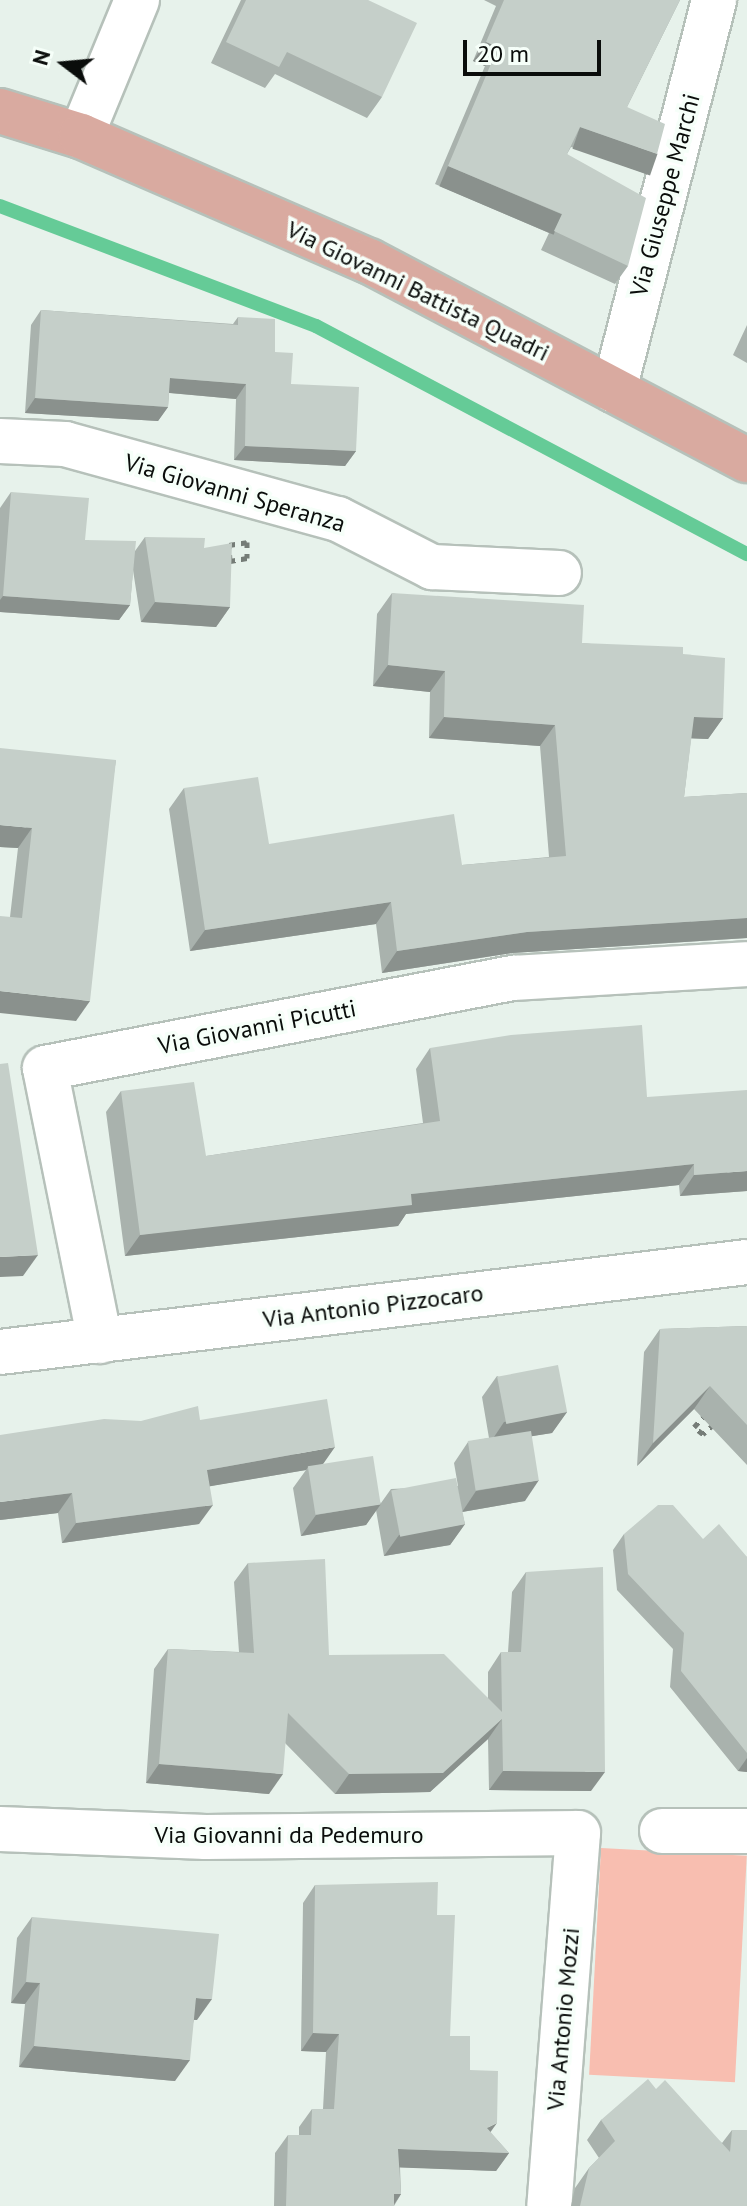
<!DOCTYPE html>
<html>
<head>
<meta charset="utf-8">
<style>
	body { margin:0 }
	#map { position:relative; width:747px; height:2206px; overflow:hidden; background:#e7f2eb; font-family:"PT Sans",sans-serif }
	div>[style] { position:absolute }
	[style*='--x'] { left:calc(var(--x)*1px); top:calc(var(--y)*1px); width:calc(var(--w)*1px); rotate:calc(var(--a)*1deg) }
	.green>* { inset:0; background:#f8beb0; transform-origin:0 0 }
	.stream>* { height:14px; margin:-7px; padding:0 7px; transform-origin:7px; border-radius:7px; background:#65cb97 }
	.path>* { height:5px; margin-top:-2.5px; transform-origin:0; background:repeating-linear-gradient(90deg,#757c77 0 6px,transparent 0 12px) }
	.roads { filter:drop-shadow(2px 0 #b6c1ba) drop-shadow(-2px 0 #b6c1ba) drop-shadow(0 2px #b6c1ba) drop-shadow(0 -2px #b6c1ba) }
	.minor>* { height:44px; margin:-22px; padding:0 22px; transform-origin:22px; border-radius:22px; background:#fff }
	.major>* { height:44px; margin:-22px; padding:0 22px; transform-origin:22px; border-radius:22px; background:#d9aaa0 }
	.wall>* { inset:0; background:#a9b2ad }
	.shaded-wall>* { inset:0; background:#8a918d; transform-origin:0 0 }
	.building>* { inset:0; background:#c5cfc9; transform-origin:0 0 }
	span { translate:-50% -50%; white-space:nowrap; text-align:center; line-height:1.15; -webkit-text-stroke:7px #f6fff9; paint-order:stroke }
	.street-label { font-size:24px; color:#0a0d0b }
	.north { position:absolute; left:24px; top:24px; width:80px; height:80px; -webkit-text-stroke:6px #f6fff9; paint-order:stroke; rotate:286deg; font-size:22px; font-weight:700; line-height:32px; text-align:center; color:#0a0d0b }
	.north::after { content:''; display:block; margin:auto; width:28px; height:36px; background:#0a0d0b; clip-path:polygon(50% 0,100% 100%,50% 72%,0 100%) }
	.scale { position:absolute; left:463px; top:40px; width:138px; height:36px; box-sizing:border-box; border:4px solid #0a0d0b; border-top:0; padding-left:10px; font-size:24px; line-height:28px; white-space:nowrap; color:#0a0d0b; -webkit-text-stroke:6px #f6fff9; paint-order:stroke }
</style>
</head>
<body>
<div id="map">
	<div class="green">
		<div style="left:601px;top:1848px;width:146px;height:227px;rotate:3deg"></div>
	</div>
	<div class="stream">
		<div style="--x:0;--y:206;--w:338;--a:20.8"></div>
		<div style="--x:316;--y:326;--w:488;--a:27.9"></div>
	</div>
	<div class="path">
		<div style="--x:247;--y:542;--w:16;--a:90"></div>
		<div style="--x:247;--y:558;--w:17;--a:170"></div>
		<div style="--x:230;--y:561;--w:16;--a:-94"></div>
		<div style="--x:229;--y:545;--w:18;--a:-9"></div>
		<div style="--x:705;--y:1415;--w:13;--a:45"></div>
		<div style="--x:714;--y:1424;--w:15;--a:138"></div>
		<div style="--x:703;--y:1434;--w:11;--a:-142"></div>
		<div style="--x:694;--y:1427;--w:16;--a:-47"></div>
	</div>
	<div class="roads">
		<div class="minor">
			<div style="--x:81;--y:136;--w:147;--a:-67.6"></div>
			<div style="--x:614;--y:390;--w:403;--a:-75.6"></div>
			<div style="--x:0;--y:441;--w:65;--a:2.6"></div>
			<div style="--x:65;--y:444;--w:283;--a:15.4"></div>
			<div style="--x:338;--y:519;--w:106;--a:27.1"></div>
			<div style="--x:432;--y:567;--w:127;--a:2.7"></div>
			<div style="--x:100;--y:1341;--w:278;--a:-101.4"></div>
			<div style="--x:45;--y:1068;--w:478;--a:-10.9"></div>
			<div style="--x:514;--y:978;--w:233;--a:-3.4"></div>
			<div style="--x:0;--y:1352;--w:752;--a:-6.87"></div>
			<div style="--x:0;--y:1829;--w:206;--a:2.2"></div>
			<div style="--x:206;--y:1837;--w:372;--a:-0.6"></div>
			<div style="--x:578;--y:1833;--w:374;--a:94.4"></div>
			<div style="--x:662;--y:1831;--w:85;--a:0"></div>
		</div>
		<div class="major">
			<div style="--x:0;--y:111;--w:85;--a:17.2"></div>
			<div style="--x:81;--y:136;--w:314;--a:23.5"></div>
			<div style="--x:369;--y:261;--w:427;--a:27.8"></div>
		</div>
	</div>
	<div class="wall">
		<div style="clip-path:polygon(241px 0,368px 0,382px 97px,367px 118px,275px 74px,265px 88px,211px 63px)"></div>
		<div style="clip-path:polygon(484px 0,680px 0,627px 107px,644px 173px,571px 147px,567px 154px,628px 266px,615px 284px,541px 250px,549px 233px,435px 184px,485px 66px,473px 61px,496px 6px)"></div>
		<div style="clip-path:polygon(41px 310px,233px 324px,238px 317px,275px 352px,291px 384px,356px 451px,345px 466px,234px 460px,236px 399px,169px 393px,168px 407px,158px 421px,25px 413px,31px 325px)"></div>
		<div style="clip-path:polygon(747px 325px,747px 363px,733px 355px)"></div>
		<div style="clip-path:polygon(11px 492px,85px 540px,135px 551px,145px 537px,204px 548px,230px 607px,216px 627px,141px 622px,133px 570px,130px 605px,119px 620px,0 612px,0 508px)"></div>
		<div style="clip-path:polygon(392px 593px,582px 643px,683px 654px,723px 718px,708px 739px,691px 738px,684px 797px,747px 793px,747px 938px,512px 953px,382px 973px,376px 924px,190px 951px,169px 809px,184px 788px,269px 844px,462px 865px,549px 857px,540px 746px,429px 738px,430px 692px,373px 686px,377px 614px)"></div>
		<div style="clip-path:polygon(116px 760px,76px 1021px,10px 917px,18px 848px,0 847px)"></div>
		<div style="clip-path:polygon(430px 1048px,647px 1097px,747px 1191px,680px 1196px,679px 1185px,406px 1214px,398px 1226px,125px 1256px,106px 1112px,121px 1091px,206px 1156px,423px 1123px,416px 1069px)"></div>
		<div style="clip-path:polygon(747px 1326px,747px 1465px,694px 1409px,637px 1466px,644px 1352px,660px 1329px)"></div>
		<div style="clip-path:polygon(497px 1376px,567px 1412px,552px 1433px,532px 1436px,525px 1501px,462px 1512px,465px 1524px,450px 1545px,384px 1556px,376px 1510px,366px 1525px,301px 1536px,293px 1488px,306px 1470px,210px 1486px,199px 1524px,62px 1543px,58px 1513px,0 1520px,141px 1421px,200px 1420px,323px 1464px,381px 1503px,391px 1489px,458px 1486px,454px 1463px,468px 1442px,489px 1438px,482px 1397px)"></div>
		<div style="clip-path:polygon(624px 1534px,703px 1539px,747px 1557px,747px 1772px,738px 1771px,670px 1687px,673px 1649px,617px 1590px,613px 1550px)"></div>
		<div style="clip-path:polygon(248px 1563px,329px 1655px,488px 1698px,488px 1672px,501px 1652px,508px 1652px,512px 1592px,526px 1572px,591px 1791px,489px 1790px,488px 1739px,430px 1792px,335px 1794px,285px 1743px,269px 1794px,146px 1783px,154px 1669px,168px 1649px,239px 1652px,234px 1582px)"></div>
		<div style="clip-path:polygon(315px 1885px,437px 1915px,450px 2036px,470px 2070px,490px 2132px,509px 2153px,496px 2171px,400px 2167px,401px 2194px,394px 2206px,274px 2206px,275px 2153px,288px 2135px,299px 2135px,299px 2127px,312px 2109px,323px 2109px,326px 2052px,301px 2051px,303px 1903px)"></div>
		<div style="clip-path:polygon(32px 1917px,197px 2020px,194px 2020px,175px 2081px,19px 2067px,25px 2004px,11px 2003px,17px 1938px)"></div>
		<div style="clip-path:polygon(656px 2089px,722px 2143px,732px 2130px,747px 2206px,571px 2206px,575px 2188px,589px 2168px,599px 2158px,587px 2140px,601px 2120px)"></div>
	</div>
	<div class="shaded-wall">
		<div style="clip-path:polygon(486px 42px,498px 47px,485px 66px,473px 61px)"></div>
		<div style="left:580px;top:127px;width:82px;height:23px;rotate:19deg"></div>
		<div style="left:448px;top:166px;width:124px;height:22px;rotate:23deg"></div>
		<div style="clip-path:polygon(170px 378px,246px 384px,236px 399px,160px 392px)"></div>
		<div style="clip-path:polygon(35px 398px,168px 407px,158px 421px,25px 413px)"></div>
		<div style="clip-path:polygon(245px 446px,356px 451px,345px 466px,234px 460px)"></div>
		<div style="clip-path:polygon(3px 596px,130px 605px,119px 620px,0 612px,0 600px)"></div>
		<div style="clip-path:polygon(155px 602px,230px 607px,216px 627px,141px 622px)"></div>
		<div style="clip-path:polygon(388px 665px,445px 671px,430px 692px,373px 686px)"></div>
		<div style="clip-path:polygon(444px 717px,555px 725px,540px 746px,429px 738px)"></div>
		<div style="clip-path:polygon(694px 717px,723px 718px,708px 739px,679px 738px)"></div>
		<div style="clip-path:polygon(0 825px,32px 828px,18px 848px,0 847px)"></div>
		<div style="clip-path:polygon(391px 902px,376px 924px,190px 951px,205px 930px)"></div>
		<div style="clip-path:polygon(747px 918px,747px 938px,512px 953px,382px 973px,397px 951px,527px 932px)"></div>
		<div style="clip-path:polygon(0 991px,90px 1001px,76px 1021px,0 1013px)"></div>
		<div style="clip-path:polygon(694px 1164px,679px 1185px,406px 1214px,398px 1226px,125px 1256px,140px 1235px,411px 1194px)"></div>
		<div style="clip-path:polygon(747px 1171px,747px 1191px,680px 1196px,694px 1175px)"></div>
		<div style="clip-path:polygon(38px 1255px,23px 1276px,0 1277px,0 1257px)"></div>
		<div style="clip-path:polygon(710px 1386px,694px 1409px,637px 1466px,653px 1443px)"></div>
		<div style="clip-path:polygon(567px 1412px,552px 1433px,490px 1443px,504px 1422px)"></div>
		<div style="clip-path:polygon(335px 1447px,321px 1467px,308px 1467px,306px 1470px,194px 1489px,207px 1470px)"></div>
		<div style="clip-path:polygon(539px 1480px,525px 1501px,462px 1512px,476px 1491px)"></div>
		<div style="clip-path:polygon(72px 1493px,58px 1513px,0 1520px,0 1502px)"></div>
		<div style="clip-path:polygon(381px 1504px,366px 1525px,301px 1536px,316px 1515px)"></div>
		<div style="clip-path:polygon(213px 1505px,199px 1524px,62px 1543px,76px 1523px)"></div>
		<div style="clip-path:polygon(465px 1524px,450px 1545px,384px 1556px,399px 1535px)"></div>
		<div style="clip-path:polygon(502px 1719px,488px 1739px,430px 1792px,335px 1794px,349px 1774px)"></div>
		<div style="clip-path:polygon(747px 1758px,747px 1772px,738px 1771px)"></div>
		<div style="clip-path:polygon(159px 1764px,283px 1774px,269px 1794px,146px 1783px)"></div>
		<div style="clip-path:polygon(503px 1771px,605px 1772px,591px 1791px,489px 1790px)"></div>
		<div style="clip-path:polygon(26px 1982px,40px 1983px,25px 2004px,11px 2003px)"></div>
		<div style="clip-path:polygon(196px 1998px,212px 1999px,197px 2020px,182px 2019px)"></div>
		<div style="clip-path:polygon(313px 2033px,339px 2034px,326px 2052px,301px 2051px)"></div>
		<div style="clip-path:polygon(34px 2046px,190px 2060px,175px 2081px,19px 2067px)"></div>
		<div style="clip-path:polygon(497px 2123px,484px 2141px,487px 2128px)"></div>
		<div style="clip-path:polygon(398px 2149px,509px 2153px,496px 2171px,386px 2167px)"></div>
		<div style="clip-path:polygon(394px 2194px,401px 2194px,393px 2206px)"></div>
	</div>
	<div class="building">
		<div style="clip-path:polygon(246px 0,368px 0,417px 23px,382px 97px,287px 52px,279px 67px,226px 42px)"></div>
		<div style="clip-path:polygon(504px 0,680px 0,627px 107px,665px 124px,657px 154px,580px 127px,567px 154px,646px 198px,628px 266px,554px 231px,562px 214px,448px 166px,498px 47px,486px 42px)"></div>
		<div style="clip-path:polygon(41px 310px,238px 325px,238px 317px,275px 319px,275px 352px,293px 353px,291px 384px,359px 387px,356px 451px,245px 446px,246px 384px,170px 378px,168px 407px,35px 398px)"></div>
		<div style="clip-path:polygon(11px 492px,89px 498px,85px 540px,136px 541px,130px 605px,3px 596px)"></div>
		<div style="clip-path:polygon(145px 537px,205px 538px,204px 548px,232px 543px,230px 607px,155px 602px)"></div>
		<div style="clip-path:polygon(392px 593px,584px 605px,582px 643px,683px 647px,683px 654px,725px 658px,723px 718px,694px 717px,684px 797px,747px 793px,747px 918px,527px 932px,397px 951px,391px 902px,205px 930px,184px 788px,258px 777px,269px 844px,454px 814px,462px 865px,566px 856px,555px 725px,444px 717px,445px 671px,388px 665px)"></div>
		<div style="clip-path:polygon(0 748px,116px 760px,90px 1001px,0 991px,0 916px,22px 918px,32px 828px,0 825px)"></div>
		<div style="clip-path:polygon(642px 1025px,647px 1097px,747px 1090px,747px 1171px,694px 1175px,694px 1164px,411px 1194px,412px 1205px,140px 1235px,121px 1091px,194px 1082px,206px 1156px,440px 1121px,430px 1048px,511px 1035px)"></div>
		<div style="clip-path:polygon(8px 1063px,38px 1255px,0 1257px,0 1064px)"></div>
		<div style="clip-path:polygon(747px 1326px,747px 1425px,710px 1386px,653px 1443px,660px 1329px)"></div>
		<div style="left:558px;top:1365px;width:48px;height:62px;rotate:79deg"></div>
		<div style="clip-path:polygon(327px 1399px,335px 1447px,207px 1470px,213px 1505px,76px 1523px,72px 1493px,0 1502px,0 1435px,104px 1419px,141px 1421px,198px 1406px,200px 1420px)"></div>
		<div style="left:531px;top:1431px;width:50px;height:64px;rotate:81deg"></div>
		<div style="left:373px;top:1456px;width:49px;height:66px;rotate:81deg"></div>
		<div style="left:456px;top:1478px;width:47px;height:66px;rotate:79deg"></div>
		<div style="clip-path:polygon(658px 1505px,673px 1505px,703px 1539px,719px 1524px,747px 1557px,747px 1753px,681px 1671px,684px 1633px,628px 1574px,624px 1534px)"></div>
		<div style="clip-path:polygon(325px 1559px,329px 1655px,444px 1654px,502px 1712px,501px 1652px,521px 1652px,526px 1572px,603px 1567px,605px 1772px,503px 1771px,502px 1719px,443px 1773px,349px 1774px,288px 1713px,283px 1774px,159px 1764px,168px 1649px,254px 1653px,248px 1563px)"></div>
		<div style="clip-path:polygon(438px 1882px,437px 1915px,455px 1915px,450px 2036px,470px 2036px,470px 2070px,498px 2071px,497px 2123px,487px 2128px,509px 2153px,398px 2149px,401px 2194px,394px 2194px,394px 2206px,286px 2206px,288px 2135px,311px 2135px,312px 2109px,334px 2109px,339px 2034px,313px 2033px,315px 1885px)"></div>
		<div style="clip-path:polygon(32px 1917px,219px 1934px,212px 1999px,196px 1998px,190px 2060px,34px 2046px,40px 1983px,26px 1982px)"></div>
		<div style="clip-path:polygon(648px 2079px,656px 2089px,665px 2080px,730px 2152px,732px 2130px,747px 2130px,747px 2206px,580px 2206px,589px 2168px,615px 2141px,601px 2120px)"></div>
	</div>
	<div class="street-label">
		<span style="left:665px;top:195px;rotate:-75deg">Via Giuseppe Marchi</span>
		<span style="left:418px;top:291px;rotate:26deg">Via Giovanni Battista Quadri</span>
		<span style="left:235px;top:493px;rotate:16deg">Via Giovanni Speranza</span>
		<span style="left:257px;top:1027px;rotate:-11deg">Via Giovanni Picutti</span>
		<span style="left:373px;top:1306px;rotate:-7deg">Via Antonio Pizzocaro</span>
		<span style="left:289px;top:1835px">Via Giovanni da Pedemuro</span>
		<span style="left:563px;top:2019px;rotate:-85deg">Via Antonio Mozzi</span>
	</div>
	<div class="north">N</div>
	<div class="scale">20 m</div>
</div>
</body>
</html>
